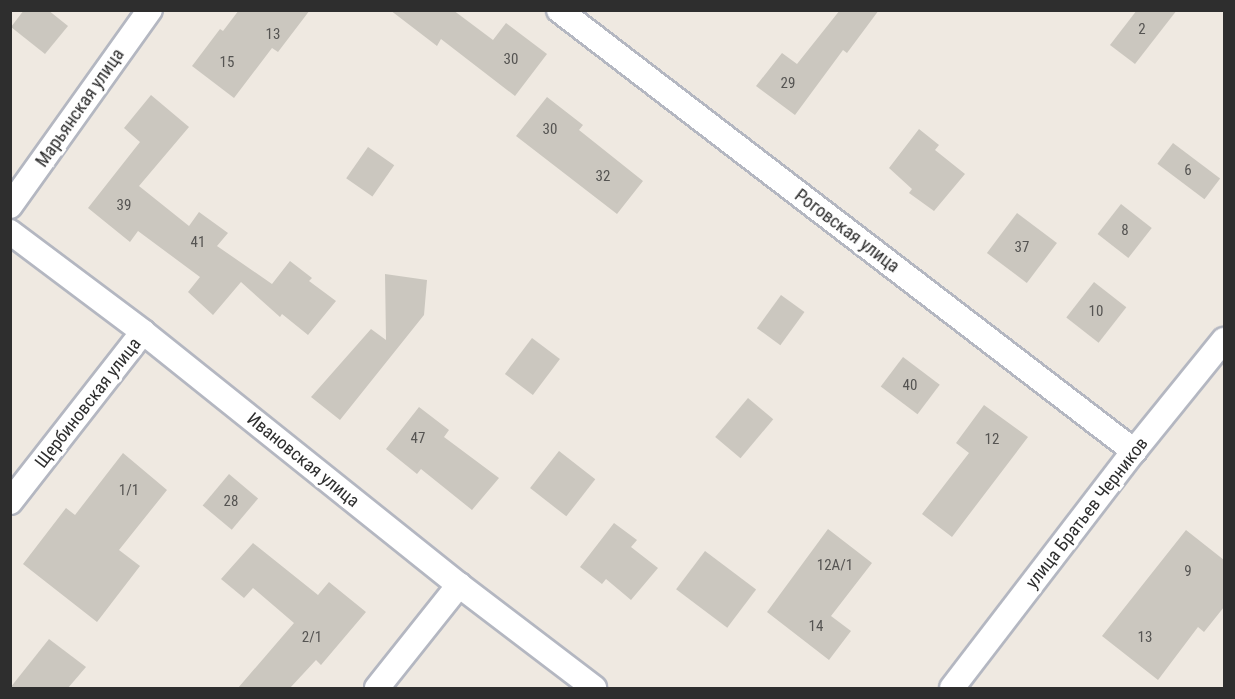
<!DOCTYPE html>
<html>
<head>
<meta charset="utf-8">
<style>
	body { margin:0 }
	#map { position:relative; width:1235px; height:699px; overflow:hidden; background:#efe9e1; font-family:"Roboto Condensed",sans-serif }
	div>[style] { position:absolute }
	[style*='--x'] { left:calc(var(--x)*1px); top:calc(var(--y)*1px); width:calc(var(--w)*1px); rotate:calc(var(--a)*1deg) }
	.building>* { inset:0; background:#cbc7bf; transform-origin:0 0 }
	.roads { filter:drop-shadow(2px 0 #b4b7c1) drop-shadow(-2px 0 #b4b7c1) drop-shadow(0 2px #b4b7c1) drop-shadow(0 -2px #b4b7c1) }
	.minor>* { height:24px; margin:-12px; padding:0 12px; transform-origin:12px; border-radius:12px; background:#fff }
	span { translate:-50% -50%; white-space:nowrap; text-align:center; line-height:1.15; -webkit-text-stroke:6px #fff; paint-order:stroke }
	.number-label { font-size:15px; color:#555452 }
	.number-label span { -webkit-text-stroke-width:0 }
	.street-label { font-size:18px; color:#2e2e2e }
	.frame { position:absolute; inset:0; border:12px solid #2e2e2e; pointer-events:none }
</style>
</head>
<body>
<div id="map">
	<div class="building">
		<div style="clip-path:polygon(24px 10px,48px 10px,68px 26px,45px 54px,11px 27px)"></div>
		<div style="clip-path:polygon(239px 10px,310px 10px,278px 52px,272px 48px,234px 98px,192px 66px,220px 29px,223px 31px)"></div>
		<div style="clip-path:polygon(390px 10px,453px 10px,493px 40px,506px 23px,547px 54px,515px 96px,441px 39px,437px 46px)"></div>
		<div style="clip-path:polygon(840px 10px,879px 10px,847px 53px,843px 50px,795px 115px,756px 86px,782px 53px,797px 64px)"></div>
		<div style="clip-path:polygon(1137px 10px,1177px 10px,1135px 64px,1110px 45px)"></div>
		<div style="clip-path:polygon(151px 95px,189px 127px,139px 186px,189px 226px,199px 212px,228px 233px,217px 246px,272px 284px,290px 261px,312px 278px,309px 281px,336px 301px,308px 335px,282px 314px,280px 317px,241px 282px,213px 315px,188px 292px,200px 277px,138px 231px,130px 242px,88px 208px,140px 142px,124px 128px)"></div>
		<div style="clip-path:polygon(547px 97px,583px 125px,579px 130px,643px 181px,617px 214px,516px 136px)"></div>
		<div style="clip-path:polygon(919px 129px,939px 145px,935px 150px,965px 174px,934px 211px,909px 193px,912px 189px,889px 168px)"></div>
		<div style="left:1173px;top:143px;width:59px;height:26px;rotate:37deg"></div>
		<div style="left:368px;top:147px;width:32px;height:38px;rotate:35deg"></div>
		<div style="left:1121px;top:204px;width:39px;height:38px;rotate:38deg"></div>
		<div style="left:1017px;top:213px;width:50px;height:50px;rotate:37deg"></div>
		<div style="clip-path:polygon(385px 274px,427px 280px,424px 315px,340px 420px,311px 397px,371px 329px,386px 340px)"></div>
		<div style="left:1094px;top:282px;width:41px;height:45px;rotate:38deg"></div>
		<div style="left:781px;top:295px;width:29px;height:41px;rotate:36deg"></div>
		<div style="left:532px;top:338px;width:35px;height:45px;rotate:37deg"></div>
		<div style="left:903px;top:357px;width:46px;height:37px;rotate:37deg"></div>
		<div style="left:748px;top:398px;width:33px;height:51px;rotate:40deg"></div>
		<div style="clip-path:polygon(984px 405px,1028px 437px,952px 537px,922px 514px,969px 453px,956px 443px)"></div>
		<div style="clip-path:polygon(419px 407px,449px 430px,444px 437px,499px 478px,472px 510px,421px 469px,417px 474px,386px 449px)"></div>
		<div style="left:559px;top:451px;width:46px;height:47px;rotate:38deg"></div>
		<div style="clip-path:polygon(123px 453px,167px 490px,119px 550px,140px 566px,97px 622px,23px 564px,66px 508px,75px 515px)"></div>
		<div style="left:229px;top:474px;width:38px;height:41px;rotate:40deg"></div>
		<div style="clip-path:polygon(614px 523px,637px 540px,631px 547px,658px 568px,631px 600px,606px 579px,602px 584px,580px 567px)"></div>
		<div style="clip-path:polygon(828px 529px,872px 563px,831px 616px,851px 631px,829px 660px,767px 612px)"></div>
		<div style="clip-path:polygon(1186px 530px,1224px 560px,1224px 607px,1204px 632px,1198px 627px,1158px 680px,1102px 636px)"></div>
		<div style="clip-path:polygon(253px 543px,318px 595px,329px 582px,366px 612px,321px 665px,316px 660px,290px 688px,238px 688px,294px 623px,253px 588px,244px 598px,221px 579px)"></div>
		<div style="left:705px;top:551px;width:64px;height:48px;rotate:37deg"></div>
		<div style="clip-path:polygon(49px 639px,86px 667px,68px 688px,10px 688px)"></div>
	</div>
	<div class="roads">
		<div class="minor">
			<div style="--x:559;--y:10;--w:725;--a:37.49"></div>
			<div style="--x:10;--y:206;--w:241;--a:-54.5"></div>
			<div style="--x:10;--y:232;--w:166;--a:36.9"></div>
			<div style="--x:143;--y:332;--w:405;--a:38.7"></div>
			<div style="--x:459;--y:585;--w:170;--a:37.3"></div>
			<div style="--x:10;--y:502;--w:216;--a:-52"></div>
			<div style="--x:377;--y:688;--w:132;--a:-51.5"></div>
			<div style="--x:952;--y:688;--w:299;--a:-52.5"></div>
			<div style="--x:1134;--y:451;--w:143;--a:-51"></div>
		</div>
	</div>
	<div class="number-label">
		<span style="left:1142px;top:30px">2</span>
		<span style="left:273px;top:35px">13</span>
		<span style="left:511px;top:60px">30</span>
		<span style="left:227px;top:63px">15</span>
		<span style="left:788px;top:84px">29</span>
		<span style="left:550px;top:130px">30</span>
		<span style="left:1188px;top:171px">6</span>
		<span style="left:603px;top:177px">32</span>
		<span style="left:124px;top:206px">39</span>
		<span style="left:1125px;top:231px">8</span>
		<span style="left:198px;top:243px">41</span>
		<span style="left:1022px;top:248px">37</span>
		<span style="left:1096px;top:312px">10</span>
		<span style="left:910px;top:386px">40</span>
		<span style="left:418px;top:439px">47</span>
		<span style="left:992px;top:440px">12</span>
		<span style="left:129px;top:491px">1/1</span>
		<span style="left:231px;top:502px">28</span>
		<span style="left:835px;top:566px">12А/1</span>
		<span style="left:1188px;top:572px">9</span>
		<span style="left:816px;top:627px">14</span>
		<span style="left:312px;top:638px">2/1</span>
		<span style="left:1145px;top:638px">13</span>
	</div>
	<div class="street-label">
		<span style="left:80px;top:108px;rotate:-55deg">Марьянская улица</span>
		<span style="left:847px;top:231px;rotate:37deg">Роговская улица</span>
		<span style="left:88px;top:403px;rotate:-52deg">Щербиновская улица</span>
		<span style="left:303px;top:460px;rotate:39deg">Ивановская улица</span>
		<span style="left:1087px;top:513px;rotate:-52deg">улица Братьев Черников</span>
	</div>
	<div class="frame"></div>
</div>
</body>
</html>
